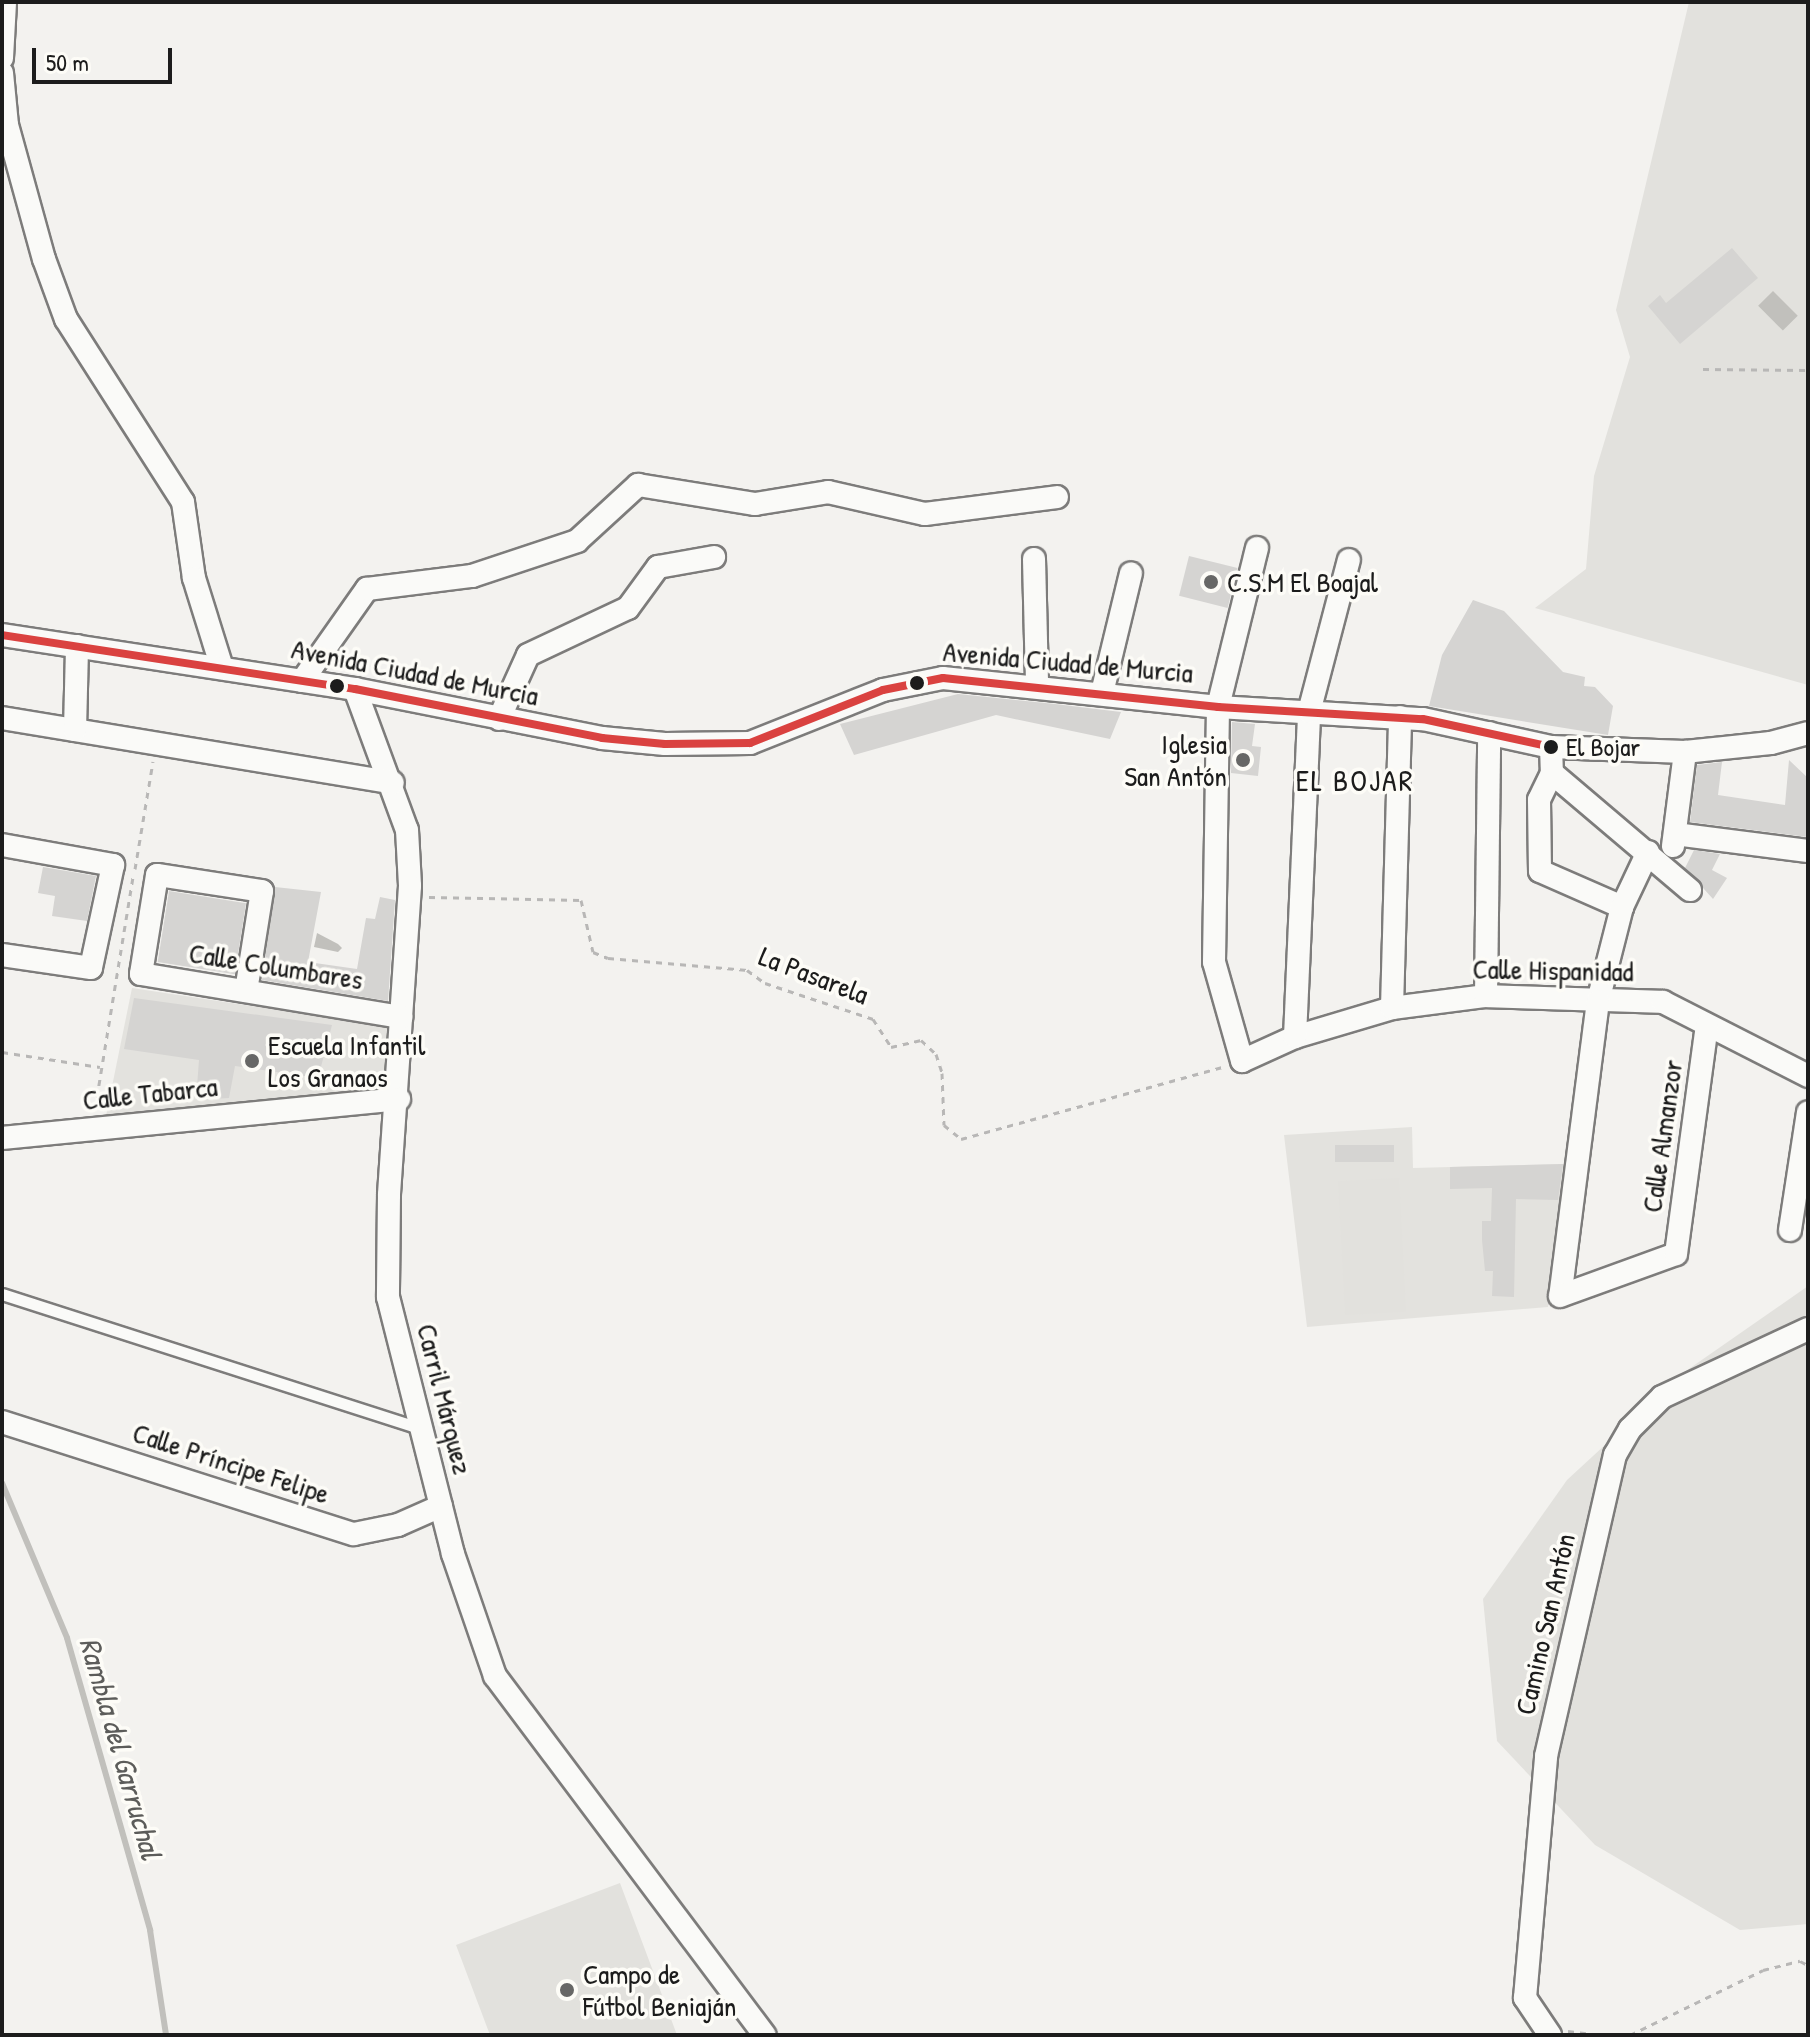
<!DOCTYPE html>
<html>
<head>
<meta charset="utf-8">
<style>
	body { margin:0 }
	#map { position:relative; width:1810px; height:2037px; overflow:hidden; background:#f3f2ef; font-family:"Patrick Hand",sans-serif }
	div>[style] { position:absolute }
	[style*='--x'] { left:calc(var(--x)*1px); top:calc(var(--y)*1px); width:calc(var(--w)*1px); rotate:calc(var(--a)*1deg) }
	.built>* { inset:0; background:#e3e2de }
	.green>* { inset:0; background:#e2e1dd; transform-origin:0 0 }
	.water>* { inset:0; background:#c1c0bc; transform-origin:0 0 }
	.stream>* { height:6px; margin:-3px; padding:0 3px; transform-origin:3px; border-radius:3px; background:#c1c0bc }
	.building>* { inset:0; background:#d5d4d2; transform-origin:0 0 }
	.path>* { height:3px; margin-top:-1.5px; transform-origin:0; background:repeating-linear-gradient(90deg,#b8b7b6 0 6px,transparent 0 12px) }
	.roads { filter:drop-shadow(2px 0 #7d7c7b) drop-shadow(-2px 0 #7d7c7b) drop-shadow(0 2px #7d7c7b) drop-shadow(0 -2px #7d7c7b) }
	.service>* { height:11px; margin:-5.5px; padding:0 5.5px; transform-origin:5.5px; border-radius:5.5px; background:#fafaf8 }
	.minor>* { height:22px; margin:-11px; padding:0 11px; transform-origin:11px; border-radius:11px; background:#fafaf8 }
	.bus-1>* { height:8px; margin:-4px; padding:0 4px; transform-origin:4px; border-radius:4px; background:#da4240 }
	.dots>* { width:22px; height:22px; translate:-50% -50%; box-sizing:border-box; border:4px solid #fdfcf7; border-radius:50% }
	span { translate:-50% -50%; white-space:nowrap; text-align:center; line-height:1.15; -webkit-text-stroke:7px #fdfcf7; paint-order:stroke }
	.bus-label { font-size:26px; color:#1c1c1c }
	.left { translate:0 -50%; text-align:left }
	.poi-label { font-size:28px; color:#1c1c1c }
	.right { translate:-100% -50%; text-align:right }
	.street-label { font-size:28px; color:#1c1c1c }
	.neighbourhood-label { font-size:30px; color:#1c1c1c; letter-spacing:2px }
	.water-label { font-size:30px; color:#5c5c5a; font-style:italic }
	.frame { position:absolute; inset:0; border:4px solid #1c1c1c; pointer-events:none }
	.scale { position:absolute; left:32px; top:48px; width:140px; height:36px; box-sizing:border-box; border:4px solid #1c1c1c; border-top:0; padding-left:10px; font-size:24px; line-height:28px; white-space:nowrap; color:#1c1c1c; -webkit-text-stroke:6px #fdfcf7; paint-order:stroke }
</style>
</head>
<body>
<div id="map">
	<div class="built">
		<div style="clip-path:polygon(132px 988px,391px 1027px,383px 1096px,105px 1121px)"></div>
		<div style="clip-path:polygon(1412px 1127px,1413px 1168px,1566px 1164px,1548px 1307px,1307px 1327px,1284px 1135px)"></div>
	</div>
	<div class="green">
		<div style="clip-path:polygon(1689px 2px,1808px 2px,1808px 685px,1535px 608px,1586px 569px,1594px 476px,1630px 357px,1616px 310px)"></div>
		<div style="left:1399px;top:1178px;width:134px;height:61px;rotate:87deg"></div>
		<div style="clip-path:polygon(1808px 1286px,1808px 1924px,1740px 1930px,1595px 1845px,1497px 1741px,1483px 1599px,1567px 1480px,1683px 1373px)"></div>
		<div style="clip-path:polygon(620px 1883px,677px 2035px,490px 2035px,456px 1945px)"></div>
	</div>
	<div class="water">
		<div style="left:1773px;top:291px;width:35px;height:21px;rotate:45deg"></div>
		<div style="clip-path:polygon(317px 933px,338px 944px,342px 948px,338px 952px,314px 947px)"></div>
	</div>
	<div class="stream">
		<div style="--x:2;--y:1483;--w:168;--a:67.2"></div>
		<div style="--x:67;--y:1638;--w:304;--a:74.1"></div>
		<div style="--x:150;--y:1930;--w:106;--a:81.3"></div>
	</div>
	<div class="building">
		<div style="clip-path:polygon(1732px 248px,1758px 278px,1680px 344px,1648px 306px,1660px 295px,1666px 303px)"></div>
		<div style="left:1189px;top:556px;width:50px;height:41px;rotate:14deg"></div>
		<div style="clip-path:polygon(1473px 600px,1504px 611px,1563px 672px,1585px 677px,1584px 686px,1595px 687px,1613px 706px,1608px 735px,1429px 706px,1442px 655px)"></div>
		<div style="clip-path:polygon(958px 694px,1055px 704px,1121px 712px,1110px 739px,996px 715px,854px 755px,840px 724px)"></div>
		<div style="clip-path:polygon(1232px 722px,1255px 724px,1252px 746px,1261px 747px,1258px 776px,1231px 773px)"></div>
		<div style="clip-path:polygon(1789px 760px,1808px 778px,1808px 837px,1690px 822px,1697px 765px,1722px 762px,1718px 795px,1785px 805px)"></div>
		<div style="clip-path:polygon(1694px 850px,1720px 854px,1712px 870px,1727px 878px,1713px 899px,1685px 868px)"></div>
		<div style="clip-path:polygon(43px 867px,96px 876px,87px 921px,52px 916px,55px 896px,38px 893px)"></div>
		<div style="clip-path:polygon(275px 887px,321px 892px,308px 962px,357px 969px,366px 918px,375px 919px,380px 897px,395px 900px,388px 1001px,262px 980px)"></div>
		<div style="left:169px;top:891px;width:78px;height:72px;rotate:9deg"></div>
		<div style="clip-path:polygon(134px 998px,332px 1025px,318px 1078px,235px 1066px,229px 1098px,196px 1100px,199px 1060px,124px 1049px)"></div>
		<div style="left:1394px;top:1145px;width:17px;height:59px;rotate:90deg"></div>
		<div style="clip-path:polygon(1563px 1164px,1558px 1200px,1516px 1199px,1514px 1297px,1492px 1296px,1493px 1271px,1485px 1271px,1482px 1240px,1482px 1221px,1491px 1221px,1492px 1188px,1450px 1189px,1450px 1167px)"></div>
	</div>
	<div class="path">
		<div style="--x:1703;--y:369;--w:105;--a:0.5"></div>
		<div style="--x:135;--y:869;--w:109;--a:-80.5"></div>
		<div style="--x:429;--y:897;--w:152;--a:1.1"></div>
		<div style="--x:581;--y:900;--w:53;--a:77"></div>
		<div style="--x:593;--y:952;--w:16;--a:22"></div>
		<div style="--x:608;--y:958;--w:140;--a:4.9"></div>
		<div style="--x:747;--y:970;--w:22;--a:36"></div>
		<div style="--x:765;--y:983;--w:114;--a:18.4"></div>
		<div style="--x:873;--y:1019;--w:33;--a:57"></div>
		<div style="--x:891;--y:1047;--w:31;--a:-13"></div>
		<div style="--x:921;--y:1040;--w:21;--a:43"></div>
		<div style="--x:936;--y:1054;--w:20;--a:72"></div>
		<div style="--x:942;--y:1073;--w:52;--a:87.8"></div>
		<div style="--x:944;--y:1125;--w:22;--a:39"></div>
		<div style="--x:961;--y:1139;--w:272;--a:-15.4"></div>
		<div style="--x:2;--y:1052;--w:99;--a:8.7"></div>
		<div style="--x:95;--y:1109;--w:236;--a:-80.7"></div>
		<div style="--x:1568;--y:2031;--w:34;--a:7"></div>
		<div style="--x:1630;--y:2035;--w:148;--a:-26"></div>
		<div style="--x:1763;--y:1970;--w:38;--a:-14"></div>
		<div style="--x:1800;--y:1961;--w:9;--a:27"></div>
	</div>
	<div class="roads">
		<div class="service">
			<div style="--x:2;--y:1294;--w:439;--a:17.8"></div>
		</div>
		<div class="minor">
			<div style="--x:2;--y:58;--w:56;--a:-86.9"></div>
			<div style="--x:2;--y:73;--w:52;--a:84.5"></div>
			<div style="--x:7;--y:125;--w:139;--a:74.6"></div>
			<div style="--x:44;--y:259;--w:64;--a:69.9"></div>
			<div style="--x:66;--y:319;--w:217;--a:57.4"></div>
			<div style="--x:183;--y:502;--w:77;--a:81.8"></div>
			<div style="--x:194;--y:578;--w:94;--a:72.7"></div>
			<div style="--x:1257;--y:548;--w:164;--a:103.8"></div>
			<div style="--x:1218;--y:707;--w:255;--a:90.9"></div>
			<div style="--x:1214;--y:962;--w:103;--a:74.2"></div>
			<div style="--x:1242;--y:1061;--w:58;--a:-24.4"></div>
			<div style="--x:1295;--y:1037;--w:101;--a:-16.6"></div>
			<div style="--x:1392;--y:1008;--w:95;--a:-7.3"></div>
			<div style="--x:1486;--y:996;--w:177;--a:1.9"></div>
			<div style="--x:1663;--y:1002;--w:163;--a:27"></div>
			<div style="--x:1034;--y:559;--w:127;--a:88.6"></div>
			<div style="--x:2;--y:635;--w:357;--a:8.7"></div>
			<div style="--x:355;--y:689;--w:252;--a:11.2"></div>
			<div style="--x:602;--y:738;--w:63;--a:5.4"></div>
			<div style="--x:665;--y:744;--w:85;--a:-0.7"></div>
			<div style="--x:750;--y:743;--w:143;--a:-21.7"></div>
			<div style="--x:883;--y:690;--w:61;--a:-11.3"></div>
			<div style="--x:943;--y:678;--w:277;--a:6"></div>
			<div style="--x:1218;--y:707;--w:205;--a:3.4"></div>
			<div style="--x:1423;--y:719;--w:131;--a:12.3"></div>
			<div style="--x:1551;--y:747;--w:134;--a:2.1"></div>
			<div style="--x:1685;--y:752;--w:86;--a:-6"></div>
			<div style="--x:1771;--y:743;--w:38;--a:-15"></div>
			<div style="--x:302;--y:681;--w:113;--a:-54.8"></div>
			<div style="--x:367;--y:589;--w:106;--a:-7.1"></div>
			<div style="--x:472;--y:576;--w:111;--a:-18.4"></div>
			<div style="--x:577;--y:541;--w:83;--a:-42.6"></div>
			<div style="--x:638;--y:485;--w:119;--a:9.2"></div>
			<div style="--x:755;--y:504;--w:74;--a:-9.3"></div>
			<div style="--x:828;--y:492;--w:99;--a:12.8"></div>
			<div style="--x:925;--y:514;--w:133;--a:-7.3"></div>
			<div style="--x:355;--y:689;--w:150;--a:69.8"></div>
			<div style="--x:407;--y:830;--w:56;--a:86.9"></div>
			<div style="--x:410;--y:886;--w:310;--a:93.9"></div>
			<div style="--x:389;--y:1195;--w:102;--a:90.6"></div>
			<div style="--x:388;--y:1297;--w:265;--a:75.8"></div>
			<div style="--x:453;--y:1554;--w:129;--a:71"></div>
			<div style="--x:495;--y:1676;--w:449;--a:53.1"></div>
			<div style="--x:1102;--y:693;--w:123;--a:-76.4"></div>
			<div style="--x:2;--y:718;--w:396;--a:9.4"></div>
			<div style="--x:499;--y:719;--w:70;--a:-65.6"></div>
			<div style="--x:528;--y:655;--w:110;--a:-25.2"></div>
			<div style="--x:628;--y:608;--w:51;--a:-53.8"></div>
			<div style="--x:658;--y:567;--w:57;--a:-10.1"></div>
			<div style="--x:75;--y:730;--w:84;--a:-88.6"></div>
			<div style="--x:1551;--y:747;--w:26;--a:88"></div>
			<div style="--x:1552;--y:773;--w:30;--a:116"></div>
			<div style="--x:1539;--y:800;--w:71;--a:89.2"></div>
			<div style="--x:1540;--y:871;--w:90;--a:23.7"></div>
			<div style="--x:1552;--y:773;--w:181;--a:40.3"></div>
			<div style="--x:1675;--y:834;--w:134;--a:7.3"></div>
			<div style="--x:2;--y:845;--w:113;--a:10.2"></div>
			<div style="--x:113;--y:865;--w:105;--a:102.1"></div>
			<div style="--x:91;--y:968;--w:90;--a:-171.7"></div>
			<div style="--x:1673;--y:846;--w:95;--a:-82.7"></div>
			<div style="--x:1648;--y:852;--w:61;--a:115.3"></div>
			<div style="--x:1622;--y:907;--w:97;--a:104.3"></div>
			<div style="--x:1598;--y:1001;--w:297;--a:97.3"></div>
			<div style="--x:1560;--y:1296;--w:123;--a:-19.9"></div>
			<div style="--x:1676;--y:1254;--w:230;--a:-82.3"></div>
			<div style="--x:246;--y:991;--w:101;--a:-80.9"></div>
			<div style="--x:262;--y:891;--w:106;--a:-171.3"></div>
			<div style="--x:157;--y:875;--w:100;--a:99.2"></div>
			<div style="--x:141;--y:974;--w:264;--a:9.4"></div>
			<div style="--x:1486;--y:996;--w:263;--a:-89.3"></div>
			<div style="--x:1392;--y:1008;--w:291;--a:-88.4"></div>
			<div style="--x:1295;--y:1037;--w:325;--a:-87.5"></div>
			<div style="--x:1309;--y:712;--w:157;--a:-75.3"></div>
			<div style="--x:2;--y:1138;--w:399;--a:-5.6"></div>
			<div style="--x:1790;--y:1230;--w:119;--a:-81.3"></div>
			<div style="--x:2;--y:1422;--w:369;--a:17.7"></div>
			<div style="--x:354;--y:1534;--w:45;--a:-11.6"></div>
			<div style="--x:398;--y:1525;--w:47;--a:-23.8"></div>
			<div style="--x:1550;--y:2035;--w:45;--a:-124"></div>
			<div style="--x:1525;--y:1998;--w:243;--a:-85"></div>
			<div style="--x:1546;--y:1756;--w:309;--a:-77.1"></div>
			<div style="--x:1615;--y:1455;--w:30;--a:-60"></div>
			<div style="--x:1630;--y:1429;--w:45;--a:-45"></div>
			<div style="--x:1662;--y:1397;--w:161;--a:-25"></div>
		</div>
	</div>
	<div class="bus-1">
		<div style="--x:2;--y:635;--w:357;--a:8.7"></div>
		<div style="--x:355;--y:689;--w:252;--a:11.2"></div>
		<div style="--x:602;--y:738;--w:63;--a:5.4"></div>
		<div style="--x:665;--y:744;--w:85;--a:-0.7"></div>
		<div style="--x:750;--y:743;--w:143;--a:-21.7"></div>
		<div style="--x:883;--y:690;--w:61;--a:-11.3"></div>
		<div style="--x:943;--y:678;--w:277;--a:6"></div>
		<div style="--x:1218;--y:707;--w:205;--a:3.4"></div>
		<div style="--x:1423;--y:719;--w:131;--a:12.3"></div>
	</div>
	<div class="dots">
		<div style="left:1211px;top:582px;background:#676766"></div>
		<div style="left:917px;top:683px;background:#1c1c1c"></div>
		<div style="left:337px;top:686px;background:#1c1c1c"></div>
		<div style="left:1551px;top:747px;background:#1c1c1c"></div>
		<div style="left:1243px;top:760px;background:#676766"></div>
		<div style="left:252px;top:1061px;background:#676766"></div>
		<div style="left:567px;top:1990px;background:#676766"></div>
	</div>
	<div class="bus-label">
		<span class="left" style="left:1566px;top:747px">El Bojar</span>
	</div>
	<div class="poi-label">
		<span class="left" style="left:1227px;top:582px">C.S.M El Boajal</span>
		<span class="right" style="left:1227px;top:760px">Iglesia<br>San Antón</span>
		<span class="left" style="left:268px;top:1061px">Escuela Infantil<br>Los Granaos</span>
		<span class="left" style="left:583px;top:1990px">Campo de<br>Fútbol Beniaján</span>
	</div>
	<div class="street-label">
		<span style="left:1068px;top:662px;rotate:5deg">Avenida Ciudad de Murcia</span>
		<span style="left:415px;top:672px;rotate:11deg">Avenida Ciudad de Murcia</span>
		<span style="left:276px;top:966px;rotate:9deg">Calle Columbares</span>
		<span style="left:1553px;top:970px;rotate:1deg">Calle Hispanidad</span>
		<span style="left:814px;top:975px;rotate:21deg">La Pasarela</span>
		<span style="left:150px;top:1093px;rotate:-6deg">Calle Tabarca</span>
		<span style="left:1662px;top:1136px;rotate:-82deg">Calle Almanzor</span>
		<span style="left:445px;top:1399px;rotate:76deg">Carril Márquez</span>
		<span style="left:231px;top:1463px;rotate:18deg">Calle Príncipe Felipe</span>
		<span style="left:1545px;top:1624px;rotate:-77deg">Camino San Antón</span>
	</div>
	<div class="neighbourhood-label">
		<span style="left:1355px;top:780px">EL BOJAR</span>
	</div>
	<div class="water-label">
		<span style="left:121px;top:1748px;rotate:74deg">Rambla del Garruchal</span>
	</div>
	<div class="frame"></div>
	<div class="scale">50 m</div>
</div>
</body>
</html>
